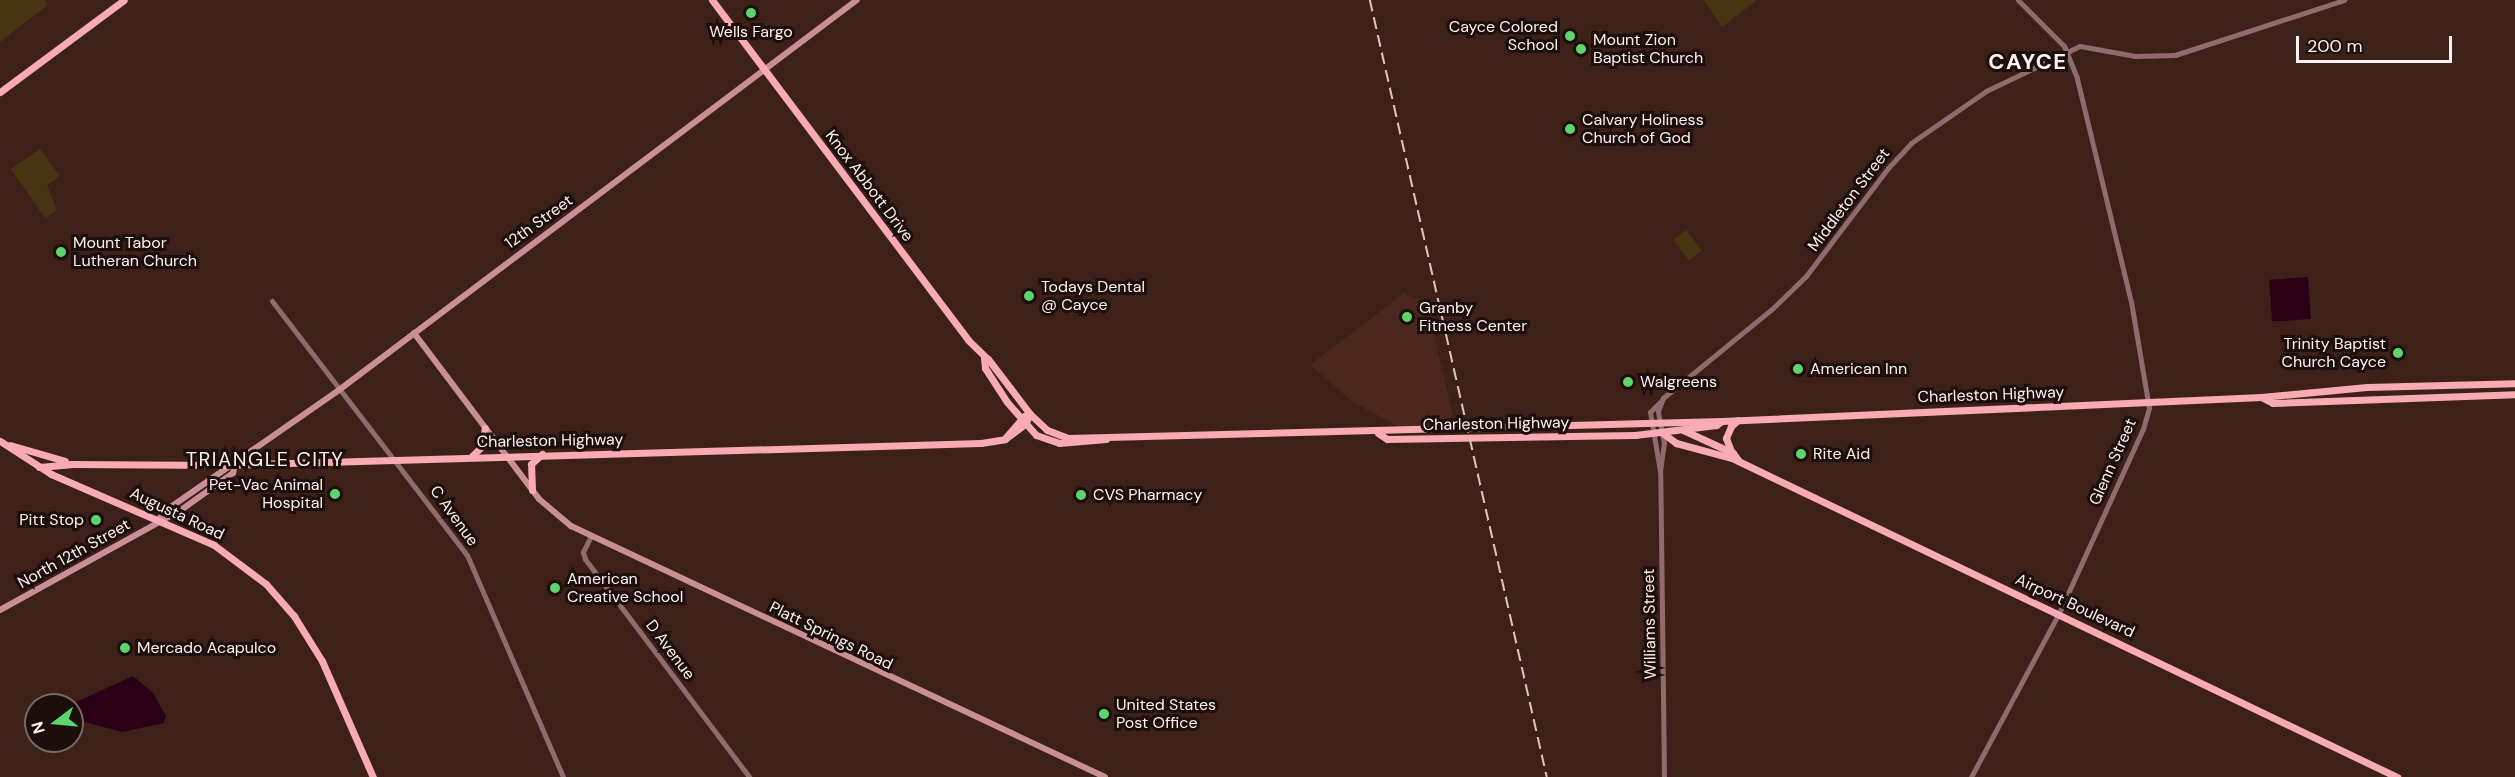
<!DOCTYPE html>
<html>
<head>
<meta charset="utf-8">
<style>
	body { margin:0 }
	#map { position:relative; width:2515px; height:777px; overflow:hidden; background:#3d2119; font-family:"DM Sans",sans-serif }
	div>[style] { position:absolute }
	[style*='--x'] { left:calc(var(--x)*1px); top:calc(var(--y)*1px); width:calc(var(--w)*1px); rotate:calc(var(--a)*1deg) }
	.built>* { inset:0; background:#4b271d }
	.green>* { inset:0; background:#473412; transform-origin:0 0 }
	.water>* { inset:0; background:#2b0017; transform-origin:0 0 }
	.tertiary>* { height:5px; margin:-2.5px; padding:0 2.5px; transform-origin:2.5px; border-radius:2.5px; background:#906b6e }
	.secondary>* { height:6px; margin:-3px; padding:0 3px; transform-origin:3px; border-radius:3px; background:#ca8f94 }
	.primary>* { height:7px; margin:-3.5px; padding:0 3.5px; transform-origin:3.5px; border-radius:3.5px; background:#f8abb2 }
	.rail>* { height:1.5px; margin-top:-0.75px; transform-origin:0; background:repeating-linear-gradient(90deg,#d7c8c3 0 12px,transparent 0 18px) }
	.dots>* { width:16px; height:16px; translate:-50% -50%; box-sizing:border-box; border:3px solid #1b0e0b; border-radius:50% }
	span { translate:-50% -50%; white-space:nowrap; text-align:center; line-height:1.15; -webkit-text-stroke:6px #1b0e0b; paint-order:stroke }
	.poi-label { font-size:16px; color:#fef2ee }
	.right { translate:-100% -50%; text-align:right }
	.left { translate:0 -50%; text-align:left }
	.street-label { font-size:16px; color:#fef2ee }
	.quarter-label { font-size:20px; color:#fef2ee; letter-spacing:1.5px }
	.district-label { font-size:22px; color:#fef2ee; font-weight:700; letter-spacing:1.5px }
	.north { position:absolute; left:24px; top:693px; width:60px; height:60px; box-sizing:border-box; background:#1b0e0b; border:2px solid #766966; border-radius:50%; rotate:254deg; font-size:16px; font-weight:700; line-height:24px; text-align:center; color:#fef2ee }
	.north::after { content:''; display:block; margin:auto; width:21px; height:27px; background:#5ed56c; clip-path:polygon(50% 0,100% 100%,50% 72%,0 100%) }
	.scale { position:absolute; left:2296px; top:36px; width:156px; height:27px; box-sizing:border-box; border:3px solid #fef2ee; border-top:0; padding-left:8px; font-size:18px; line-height:21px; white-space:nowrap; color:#fef2ee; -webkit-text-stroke:4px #1b0e0b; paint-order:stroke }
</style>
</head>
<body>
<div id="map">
	<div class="built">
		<div style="clip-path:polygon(1404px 293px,1426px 302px,1456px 428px,1405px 430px,1353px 402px,1310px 365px)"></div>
	</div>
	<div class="green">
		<div style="clip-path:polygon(0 0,44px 0,48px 5px,0 42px)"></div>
		<div style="clip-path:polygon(1704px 0,1757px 0,1722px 27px)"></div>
		<div style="clip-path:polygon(40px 149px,60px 176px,47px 185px,57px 210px,45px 218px,11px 169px)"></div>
		<div style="left:1686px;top:230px;width:26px;height:16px;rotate:53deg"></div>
	</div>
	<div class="water">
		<div style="left:2308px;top:277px;width:42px;height:39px;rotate:86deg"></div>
		<div style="clip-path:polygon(133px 676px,153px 693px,166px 716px,164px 723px,122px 732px,73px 719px,72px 707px,76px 702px)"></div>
	</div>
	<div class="tertiary">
		<div style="--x:272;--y:301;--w:320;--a:52.5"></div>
		<div style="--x:467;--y:555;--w:242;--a:66.6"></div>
		<div style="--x:1660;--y:471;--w:60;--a:-99.6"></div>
		<div style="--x:1650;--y:412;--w:16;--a:-45"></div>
		<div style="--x:591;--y:536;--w:18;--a:117"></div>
		<div style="--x:583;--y:552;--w:7;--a:74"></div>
		<div style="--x:585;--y:559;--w:273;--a:53"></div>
		<div style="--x:1664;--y:777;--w:306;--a:-90.7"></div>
		<div style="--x:1660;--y:471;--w:28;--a:-82"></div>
		<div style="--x:1664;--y:443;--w:33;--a:-101"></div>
		<div style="--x:1658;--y:411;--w:14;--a:-69"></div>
		<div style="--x:1663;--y:398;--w:142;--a:-39.3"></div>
		<div style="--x:1773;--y:308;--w:46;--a:-44.1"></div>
		<div style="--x:1806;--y:276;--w:136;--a:-52.8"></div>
		<div style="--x:1888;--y:168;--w:34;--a:-47"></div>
		<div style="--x:1911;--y:143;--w:91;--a:-34.7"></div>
		<div style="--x:1986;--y:91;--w:104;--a:-25.6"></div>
		<div style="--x:2080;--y:46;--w:56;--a:10.3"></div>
		<div style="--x:2135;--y:56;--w:40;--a:-1.4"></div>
		<div style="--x:2175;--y:55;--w:178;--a:-18"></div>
		<div style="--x:1971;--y:777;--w:186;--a:-61.8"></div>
		<div style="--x:2059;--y:613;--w:202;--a:-65.5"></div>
		<div style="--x:2143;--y:429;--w:22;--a:-74"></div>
		<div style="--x:2149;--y:408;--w:108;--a:-99.6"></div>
		<div style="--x:2131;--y:302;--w:230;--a:-103.6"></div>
		<div style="--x:2077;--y:78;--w:35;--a:-112"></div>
		<div style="--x:2064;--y:46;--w:65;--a:-135"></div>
	</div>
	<div class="secondary">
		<div style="--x:414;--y:333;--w:208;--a:53"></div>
		<div style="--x:539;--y:499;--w:42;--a:40.2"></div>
		<div style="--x:571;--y:526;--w:590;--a:25.18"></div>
		<div style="--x:159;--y:519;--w:10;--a:-53"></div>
		<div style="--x:165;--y:511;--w:212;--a:-34.8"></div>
		<div style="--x:339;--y:390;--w:648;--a:-36.98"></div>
		<div style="--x:0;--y:610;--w:207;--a:-28.9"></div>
		<div style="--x:181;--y:510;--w:64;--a:-35.4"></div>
		<div style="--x:233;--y:473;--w:9;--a:-77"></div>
	</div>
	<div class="primary">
		<div style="--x:712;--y:0;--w:426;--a:53"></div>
		<div style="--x:968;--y:340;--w:28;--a:44"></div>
		<div style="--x:988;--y:359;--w:69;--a:52.6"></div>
		<div style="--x:1030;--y:414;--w:23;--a:43"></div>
		<div style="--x:1047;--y:430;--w:22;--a:21"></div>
		<div style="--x:1068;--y:438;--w:654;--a:-1.49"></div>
		<div style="--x:1722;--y:421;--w:540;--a:-2.55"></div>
		<div style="--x:2261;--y:397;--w:106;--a:-5.4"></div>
		<div style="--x:2367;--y:387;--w:148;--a:-1.5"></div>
		<div style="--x:0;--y:92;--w:154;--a:-36.6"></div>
		<div style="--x:984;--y:358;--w:10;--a:84"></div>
		<div style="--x:985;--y:368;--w:40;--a:57.1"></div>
		<div style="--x:1007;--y:402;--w:44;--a:48.7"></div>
		<div style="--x:1036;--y:435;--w:24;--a:19"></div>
		<div style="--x:1059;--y:443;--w:47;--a:-4.9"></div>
		<div style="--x:2261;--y:397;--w:13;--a:27"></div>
		<div style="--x:2273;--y:403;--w:242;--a:-2.1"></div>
		<div style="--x:1683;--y:430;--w:55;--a:24.7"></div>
		<div style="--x:1733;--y:453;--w:9;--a:54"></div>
		<div style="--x:1661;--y:432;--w:19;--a:36"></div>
		<div style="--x:1676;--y:443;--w:58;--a:15"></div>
		<div style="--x:1732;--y:458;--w:738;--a:25.63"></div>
		<div style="--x:1378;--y:433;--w:11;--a:34"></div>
		<div style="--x:1387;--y:439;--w:248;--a:-0.9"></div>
		<div style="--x:1635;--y:435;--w:82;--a:-7"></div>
		<div style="--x:1716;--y:425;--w:7;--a:-34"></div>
		<div style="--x:1006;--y:437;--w:28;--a:-49"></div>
		<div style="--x:0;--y:441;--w:61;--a:32.9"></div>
		<div style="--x:51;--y:474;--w:178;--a:23.5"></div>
		<div style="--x:214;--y:545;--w:65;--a:36.9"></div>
		<div style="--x:266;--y:584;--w:43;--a:48.8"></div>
		<div style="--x:294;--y:616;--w:53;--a:58.1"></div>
		<div style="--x:322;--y:661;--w:127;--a:66.3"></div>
		<div style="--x:10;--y:445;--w:57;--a:16.2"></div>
		<div style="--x:1731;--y:451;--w:14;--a:-111"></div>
		<div style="--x:1726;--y:438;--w:13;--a:-67"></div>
		<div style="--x:1731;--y:426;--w:9;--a:-41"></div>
		<div style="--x:472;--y:456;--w:14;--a:-45"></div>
		<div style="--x:482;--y:446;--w:18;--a:-81"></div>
		<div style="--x:39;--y:467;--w:32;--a:-5"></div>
		<div style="--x:71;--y:464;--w:152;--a:0.4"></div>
		<div style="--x:223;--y:465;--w:758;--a:-1.66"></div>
		<div style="--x:981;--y:443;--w:24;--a:-9"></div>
		<div style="--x:1005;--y:439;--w:25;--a:-37"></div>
		<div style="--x:1025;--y:424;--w:11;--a:-63"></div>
		<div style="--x:532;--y:490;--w:26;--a:-92"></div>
		<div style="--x:531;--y:464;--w:15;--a:-42"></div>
	</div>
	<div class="rail">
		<div style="--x:1370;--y:0;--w:797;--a:77.17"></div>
	</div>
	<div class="dots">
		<div style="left:751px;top:13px;background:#5ed56c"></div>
		<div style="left:1570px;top:36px;background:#5ed56c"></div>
		<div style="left:1581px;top:49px;background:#5ed56c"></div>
		<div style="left:1570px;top:129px;background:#5ed56c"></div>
		<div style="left:61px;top:252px;background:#5ed56c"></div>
		<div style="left:1029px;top:296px;background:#5ed56c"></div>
		<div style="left:1407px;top:317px;background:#5ed56c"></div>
		<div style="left:2398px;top:353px;background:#5ed56c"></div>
		<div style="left:1798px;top:369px;background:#5ed56c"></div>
		<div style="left:1628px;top:382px;background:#5ed56c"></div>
		<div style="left:1801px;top:454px;background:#5ed56c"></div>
		<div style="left:335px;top:494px;background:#5ed56c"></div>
		<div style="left:1081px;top:495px;background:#5ed56c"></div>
		<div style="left:96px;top:520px;background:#5ed56c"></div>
		<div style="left:555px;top:588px;background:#5ed56c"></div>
		<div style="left:125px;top:648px;background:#5ed56c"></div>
		<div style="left:1104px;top:714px;background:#5ed56c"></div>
	</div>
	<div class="poi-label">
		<span class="right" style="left:1558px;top:36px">Cayce Colored<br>School</span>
		<span style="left:751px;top:32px">Wells Fargo</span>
		<span class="left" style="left:1593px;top:49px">Mount Zion<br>Baptist Church</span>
		<span class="left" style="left:1582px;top:129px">Calvary Holiness<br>Church of God</span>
		<span class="left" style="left:73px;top:252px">Mount Tabor<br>Lutheran Church</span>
		<span class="left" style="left:1041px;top:296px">Todays Dental<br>@ Cayce</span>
		<span class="left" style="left:1419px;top:317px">Granby<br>Fitness Center</span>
		<span class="right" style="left:2386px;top:353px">Trinity Baptist<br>Church Cayce</span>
		<span class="left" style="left:1810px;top:369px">American Inn</span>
		<span class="left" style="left:1640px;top:382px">Walgreens</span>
		<span class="left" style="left:1813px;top:454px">Rite Aid</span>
		<span class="right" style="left:323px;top:494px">Pet-Vac Animal<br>Hospital</span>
		<span class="left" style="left:1093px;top:495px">CVS Pharmacy</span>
		<span class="right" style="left:84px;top:520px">Pitt Stop</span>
		<span class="left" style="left:567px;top:588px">American<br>Creative School</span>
		<span class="left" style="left:137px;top:648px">Mercado Acapulco</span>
		<span class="left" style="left:1116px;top:714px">United States<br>Post Office</span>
	</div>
	<div class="street-label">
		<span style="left:869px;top:186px;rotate:53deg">Knox Abbott Drive</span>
		<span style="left:1849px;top:200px;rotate:-53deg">Middleton Street</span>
		<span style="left:539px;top:222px;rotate:-36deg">12th Street</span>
		<span style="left:1991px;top:395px;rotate:-2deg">Charleston Highway</span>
		<span style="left:1496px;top:424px;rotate:-1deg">Charleston Highway</span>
		<span style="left:550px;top:441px;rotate:-1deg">Charleston Highway</span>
		<span style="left:2113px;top:462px;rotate:-66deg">Glenn Street</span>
		<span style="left:177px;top:514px;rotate:25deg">Augusta Road</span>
		<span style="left:454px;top:516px;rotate:54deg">C Avenue</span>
		<span style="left:74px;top:554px;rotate:-29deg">North 12th Street</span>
		<span style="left:2075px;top:606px;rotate:25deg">Airport Boulevard</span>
		<span style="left:1650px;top:624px;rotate:-91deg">Williams Street</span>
		<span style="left:831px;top:636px;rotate:26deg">Platt Springs Road</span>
		<span style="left:670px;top:650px;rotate:53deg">D Avenue</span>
	</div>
	<div class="quarter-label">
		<span style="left:265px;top:459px">TRIANGLE CITY</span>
	</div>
	<div class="district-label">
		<span style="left:2028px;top:62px">CAYCE</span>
	</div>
	<div class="north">N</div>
	<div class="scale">200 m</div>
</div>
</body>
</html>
